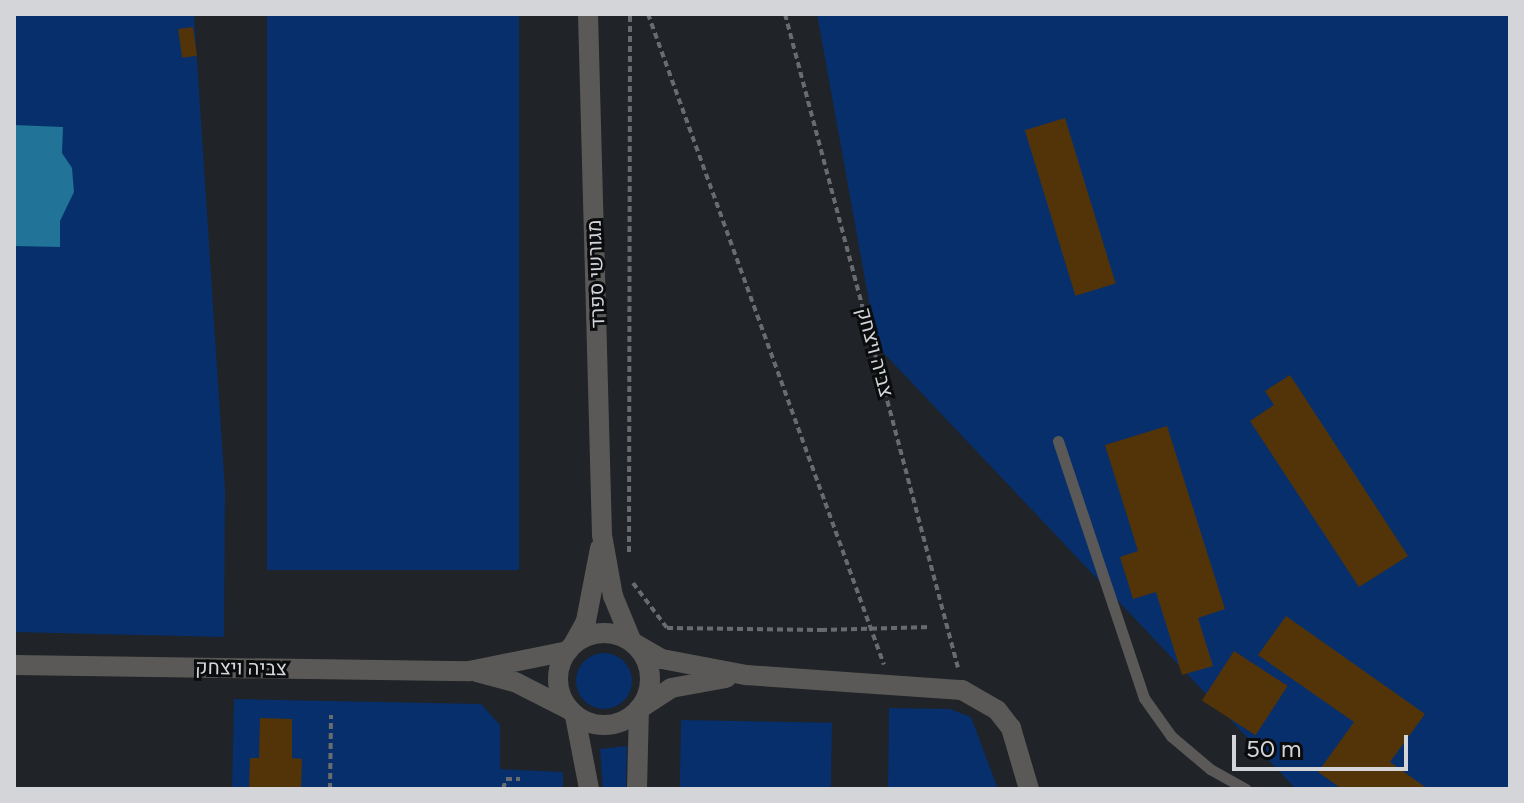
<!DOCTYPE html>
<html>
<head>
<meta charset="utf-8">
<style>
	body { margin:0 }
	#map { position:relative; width:1524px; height:803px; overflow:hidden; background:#202327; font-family:Figtree,Heebo,sans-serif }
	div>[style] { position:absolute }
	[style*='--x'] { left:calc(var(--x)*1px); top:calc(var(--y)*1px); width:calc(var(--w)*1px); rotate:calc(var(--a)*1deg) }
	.green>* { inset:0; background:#062f6c; transform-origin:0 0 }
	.round { border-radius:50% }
	.water>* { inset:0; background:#217397 }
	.building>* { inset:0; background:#533409; transform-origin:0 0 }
	.path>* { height:4px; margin-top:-2px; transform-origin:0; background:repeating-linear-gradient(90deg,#696b6f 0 6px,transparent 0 10px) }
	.service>* { height:11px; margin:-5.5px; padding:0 5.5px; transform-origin:5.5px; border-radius:5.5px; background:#5b5957 }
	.minor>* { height:20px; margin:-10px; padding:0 10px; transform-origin:10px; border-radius:10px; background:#5b5957 }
	.tertiary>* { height:20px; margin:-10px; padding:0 10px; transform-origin:10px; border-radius:10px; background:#5b5957 }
	.tertiary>.ring { margin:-10px; padding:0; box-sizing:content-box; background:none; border:20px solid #5b5957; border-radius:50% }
	.path-bridge>* { height:4px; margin-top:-2px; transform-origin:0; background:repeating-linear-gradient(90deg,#696b6f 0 6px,transparent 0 10px) }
	span { translate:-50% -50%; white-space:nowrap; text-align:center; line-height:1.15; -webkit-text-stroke:6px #0b0c0e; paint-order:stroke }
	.street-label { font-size:20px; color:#d4d5d8 }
	.frame { position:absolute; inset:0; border:16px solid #d4d5d8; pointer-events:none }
	.scale { position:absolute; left:1232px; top:735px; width:176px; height:36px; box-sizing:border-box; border:4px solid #d4d5d8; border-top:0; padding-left:10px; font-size:24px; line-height:28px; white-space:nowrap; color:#d4d5d8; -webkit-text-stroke:6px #0b0c0e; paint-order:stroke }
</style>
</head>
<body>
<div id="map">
	<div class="green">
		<div style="clip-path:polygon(14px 14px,194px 14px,225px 490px,224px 637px,14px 632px)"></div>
		<div style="left:267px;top:14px;width:252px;height:556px"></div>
		<div style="clip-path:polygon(817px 14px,1510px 14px,1510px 789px,1296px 789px,877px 346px)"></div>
		<div class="round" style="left:576px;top:653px;width:56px;height:56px"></div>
		<div style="clip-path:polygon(234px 699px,481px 704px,500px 725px,500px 769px,563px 772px,563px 789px,232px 789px)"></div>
		<div style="clip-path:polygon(889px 708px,950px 709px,971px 717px,998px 789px,888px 789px)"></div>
		<div style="left:681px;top:720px;width:151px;height:69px;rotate:1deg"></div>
		<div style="clip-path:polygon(627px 746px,626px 789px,603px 789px,600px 749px)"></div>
	</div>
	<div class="water">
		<div style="clip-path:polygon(14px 125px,63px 127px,62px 153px,72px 168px,74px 192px,60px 221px,60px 247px,14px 246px)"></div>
	</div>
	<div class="building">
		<div style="left:193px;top:27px;width:29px;height:15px;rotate:82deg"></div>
		<div style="left:1065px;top:118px;width:173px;height:42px;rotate:73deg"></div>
		<div style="clip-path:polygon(1290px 375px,1408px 556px,1359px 587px,1250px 421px,1274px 405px,1265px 391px)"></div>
		<div style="clip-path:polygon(1167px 426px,1225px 609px,1198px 618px,1213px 666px,1182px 675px,1156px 592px,1133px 599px,1120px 557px,1138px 551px,1105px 445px)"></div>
		<div style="clip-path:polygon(1286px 616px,1425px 714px,1390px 762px,1428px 789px,1342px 789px,1318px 772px,1354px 722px,1258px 655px)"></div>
		<div style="left:1234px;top:651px;width:64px;height:59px;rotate:33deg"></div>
		<div style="clip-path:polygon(260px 718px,292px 719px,292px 758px,302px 759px,301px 789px,249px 789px,250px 758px,259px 758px)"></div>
	</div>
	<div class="path">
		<div style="--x:648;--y:14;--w:692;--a:70.07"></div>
		<div style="--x:785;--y:14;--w:676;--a:75.18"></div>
		<div style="--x:629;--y:552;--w:538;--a:-89.89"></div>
		<div style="--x:633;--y:583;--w:56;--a:52.9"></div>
		<div style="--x:667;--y:628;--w:154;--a:0.7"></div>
		<div style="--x:330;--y:789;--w:74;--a:-89.2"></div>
		<div style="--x:503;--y:789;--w:10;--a:-73"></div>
		<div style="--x:506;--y:779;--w:14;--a:0"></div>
	</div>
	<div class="service">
		<div style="--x:1058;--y:441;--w:271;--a:71.5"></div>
		<div style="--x:1144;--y:698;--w:47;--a:54.6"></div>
		<div style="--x:1171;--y:736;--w:51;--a:40.2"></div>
		<div style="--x:1210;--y:769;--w:41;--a:29.1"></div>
	</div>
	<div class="minor">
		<div style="--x:632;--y:642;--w:34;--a:30"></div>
		<div style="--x:662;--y:659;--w:86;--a:10.8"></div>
		<div style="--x:746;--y:675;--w:217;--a:4"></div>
		<div style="--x:962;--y:690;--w:40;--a:29.7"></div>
		<div style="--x:997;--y:710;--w:23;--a:52"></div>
		<div style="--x:1011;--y:728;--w:64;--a:73.6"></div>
		<div style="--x:14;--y:665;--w:455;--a:0.8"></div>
		<div style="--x:469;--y:671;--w:101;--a:-11.4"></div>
		<div style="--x:477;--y:672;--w:39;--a:15"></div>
		<div style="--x:515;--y:682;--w:62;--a:27"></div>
		<div style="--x:639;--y:709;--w:38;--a:-33"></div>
		<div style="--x:671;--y:688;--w:56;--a:-10.3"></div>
	</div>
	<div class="tertiary">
		<div style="--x:588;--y:14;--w:521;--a:88.46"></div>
		<div style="--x:602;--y:535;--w:62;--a:79.8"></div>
		<div style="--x:613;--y:596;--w:50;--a:67.6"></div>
		<div class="ring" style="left:558px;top:633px;width:72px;height:72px"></div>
		<div style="--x:574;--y:643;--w:25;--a:-61"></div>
		<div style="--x:586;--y:621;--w:74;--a:-79.1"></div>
		<div style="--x:575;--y:716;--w:74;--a:79.1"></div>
		<div style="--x:637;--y:789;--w:80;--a:-88.6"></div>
	</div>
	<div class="path-bridge">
		<div style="--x:821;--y:630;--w:110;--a:-1.6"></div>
	</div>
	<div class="street-label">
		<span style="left:596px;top:274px;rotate:-92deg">מגורשי ספרד</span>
		<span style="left:875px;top:352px;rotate:75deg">צביה ויצחק</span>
		<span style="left:241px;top:668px;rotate:1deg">צביה ויצחק</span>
	</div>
	<div class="frame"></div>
	<div class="scale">50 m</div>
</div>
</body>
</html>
